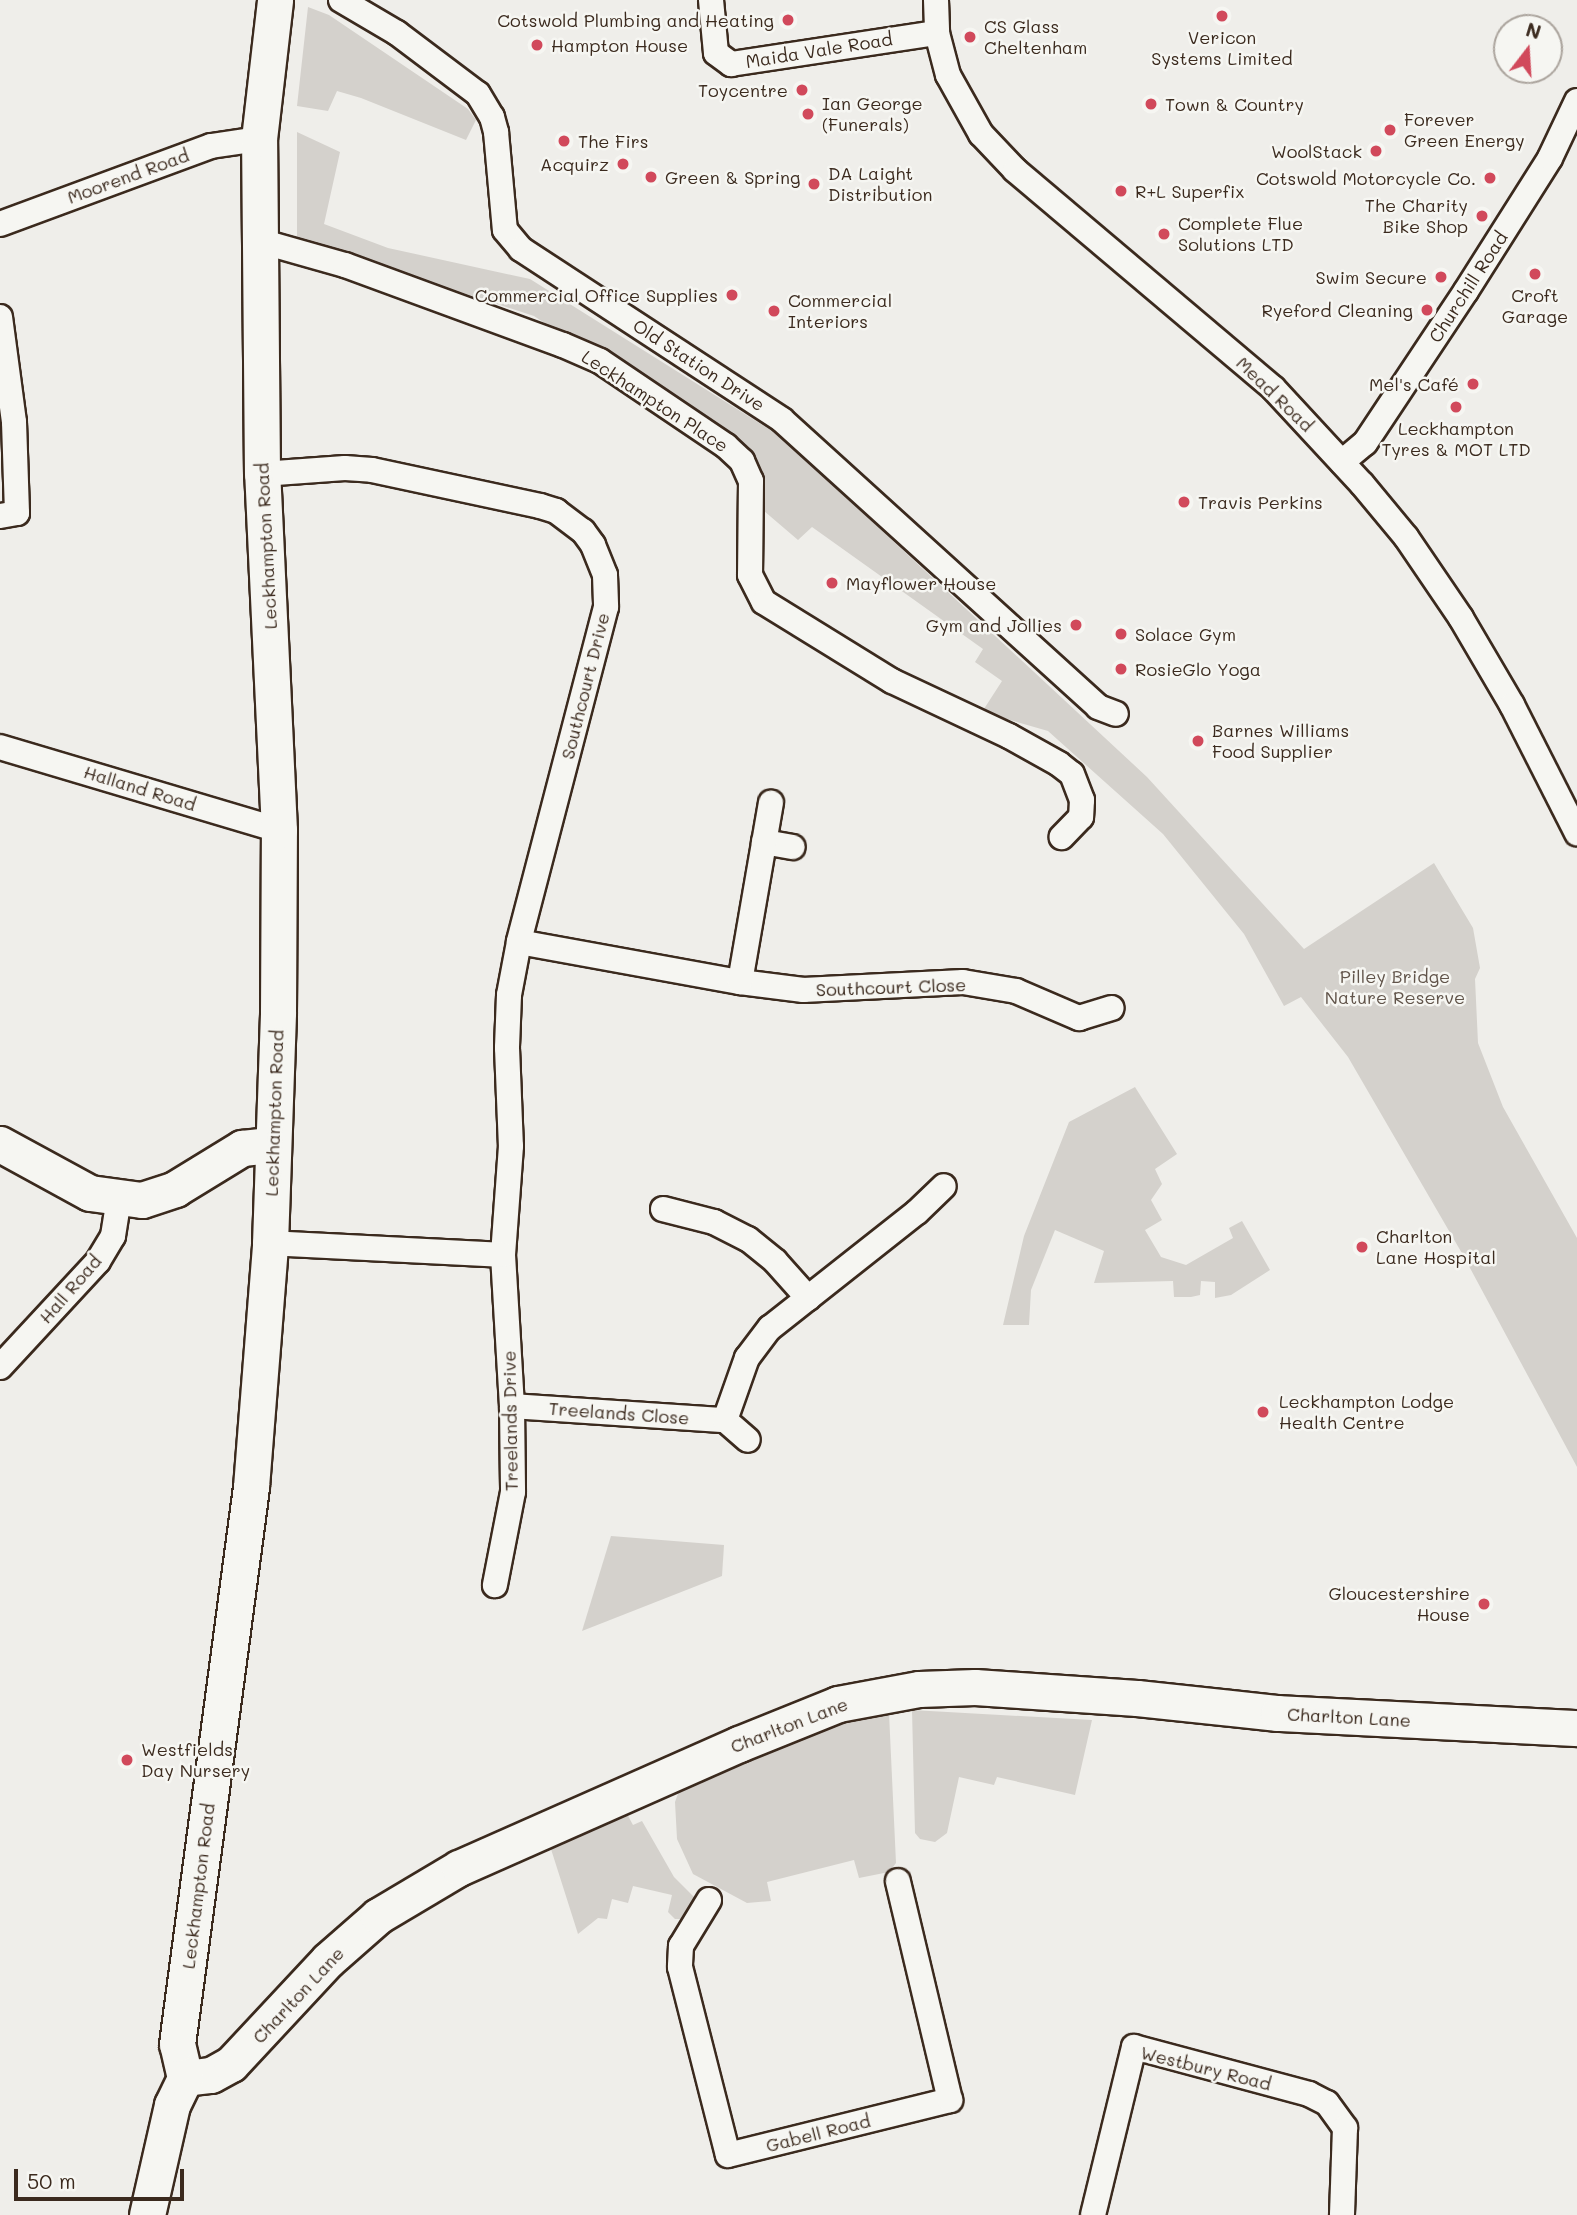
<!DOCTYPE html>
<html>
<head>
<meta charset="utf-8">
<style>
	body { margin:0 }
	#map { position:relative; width:1577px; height:2215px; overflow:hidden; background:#efeeea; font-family:Mali,sans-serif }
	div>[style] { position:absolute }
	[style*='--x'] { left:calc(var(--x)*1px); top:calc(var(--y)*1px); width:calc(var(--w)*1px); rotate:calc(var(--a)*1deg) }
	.green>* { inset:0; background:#d4d1cc }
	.roads { filter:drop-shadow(2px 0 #3b2a1e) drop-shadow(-2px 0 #3b2a1e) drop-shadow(0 2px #3b2a1e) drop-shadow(0 -2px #3b2a1e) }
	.street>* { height:24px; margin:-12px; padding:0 12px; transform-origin:12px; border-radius:12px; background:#f6f6f2 }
	.secondary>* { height:35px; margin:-17.5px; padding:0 17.5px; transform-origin:17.5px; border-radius:17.5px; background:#f6f6f2 }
	.dots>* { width:19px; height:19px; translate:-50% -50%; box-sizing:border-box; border:4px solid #f6f6f2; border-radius:50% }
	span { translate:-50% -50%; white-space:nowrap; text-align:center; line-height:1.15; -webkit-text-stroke:5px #f6f6f2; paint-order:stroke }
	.poi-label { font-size:18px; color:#3b2a1e }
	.right { translate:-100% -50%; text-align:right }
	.left { translate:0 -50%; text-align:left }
	.street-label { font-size:18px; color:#3b2a1e }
	.park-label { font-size:18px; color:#61544a }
	.north { position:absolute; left:1493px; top:14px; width:70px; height:70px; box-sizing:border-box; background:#f6f6f2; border:2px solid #aba49d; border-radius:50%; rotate:17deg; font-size:19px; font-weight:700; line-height:28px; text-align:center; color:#3b2a1e }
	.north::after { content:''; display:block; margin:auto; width:24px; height:32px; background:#d1495b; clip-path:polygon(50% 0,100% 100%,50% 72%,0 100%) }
	.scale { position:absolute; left:14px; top:2169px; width:170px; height:32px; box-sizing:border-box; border:4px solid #3b2a1e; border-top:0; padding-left:9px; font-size:21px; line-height:24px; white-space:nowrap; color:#3b2a1e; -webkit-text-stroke:5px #f6f6f2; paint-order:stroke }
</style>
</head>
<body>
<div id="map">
	<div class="green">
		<div style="clip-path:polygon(308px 7px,329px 15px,468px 109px,476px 120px,466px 140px,361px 98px,337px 91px,328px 111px,297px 106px)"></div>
		<div style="clip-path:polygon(297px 132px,340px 152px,324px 224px,388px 248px,530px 279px,780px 436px,1147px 777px,1304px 949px,1434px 863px,1473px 928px,1480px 968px,1475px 979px,1478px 1043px,1503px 1107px,1577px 1238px,1577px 1467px,1463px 1255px,1348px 1057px,1301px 997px,1284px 1006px,1244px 934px,1163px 834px,1048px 731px,982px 712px,1002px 681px,975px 662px,983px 649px,812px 527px,798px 540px,756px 504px,745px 457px,534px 316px,297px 239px)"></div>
		<div style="clip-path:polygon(1135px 1087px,1177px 1154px,1155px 1169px,1162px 1184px,1151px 1200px,1162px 1220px,1145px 1230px,1161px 1257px,1186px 1265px,1233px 1238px,1229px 1228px,1242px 1221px,1270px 1270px,1231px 1295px,1215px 1298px,1215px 1282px,1201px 1281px,1200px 1295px,1191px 1297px,1174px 1297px,1173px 1281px,1094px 1283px,1104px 1251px,1055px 1230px,1031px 1290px,1029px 1325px,1003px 1325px,1024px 1236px,1069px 1122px)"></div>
		<div style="clip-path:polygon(611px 1536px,724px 1545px,722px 1576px,582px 1631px)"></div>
		<div style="clip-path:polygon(844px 1708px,889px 1713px,896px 1863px,889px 1872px,859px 1878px,854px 1860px,767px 1882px,771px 1901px,747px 1903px,693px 1874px,677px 1839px,675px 1802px,684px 1777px)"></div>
		<div style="clip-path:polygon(912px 1710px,1092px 1720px,1075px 1795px,997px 1777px,994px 1785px,959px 1777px,947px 1833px,935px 1842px,920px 1839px,915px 1833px)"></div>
		<div style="clip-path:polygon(626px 1812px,633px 1825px,642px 1821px,674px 1877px,694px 1897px,692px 1919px,675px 1919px,668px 1912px,672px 1895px,633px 1886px,628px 1903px,612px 1899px,607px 1919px,598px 1918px,578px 1934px,550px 1846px)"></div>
	</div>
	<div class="roads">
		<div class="street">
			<div style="--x:341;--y:0;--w:65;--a:30.5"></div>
			<div style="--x:397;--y:33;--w:101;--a:37"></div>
			<div style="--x:478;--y:94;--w:27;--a:59"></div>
			<div style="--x:492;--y:117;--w:16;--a:75"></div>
			<div style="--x:496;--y:132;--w:98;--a:84.8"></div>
			<div style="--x:505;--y:230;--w:25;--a:50"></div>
			<div style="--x:521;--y:249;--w:312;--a:33.2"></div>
			<div style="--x:782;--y:420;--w:427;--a:42.2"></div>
			<div style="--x:1098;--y:707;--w:19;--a:21"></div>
			<div style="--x:711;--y:0;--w:53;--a:84.6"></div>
			<div style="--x:716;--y:53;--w:19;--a:36"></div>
			<div style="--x:731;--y:64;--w:208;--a:-8.6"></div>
			<div style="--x:936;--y:0;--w:33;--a:88"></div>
			<div style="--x:937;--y:33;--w:43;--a:75.3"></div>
			<div style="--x:948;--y:75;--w:68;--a:60.8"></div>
			<div style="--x:981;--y:134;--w:50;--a:46.6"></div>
			<div style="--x:1015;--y:170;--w:338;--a:40.2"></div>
			<div style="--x:1273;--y:388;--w:131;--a:47.2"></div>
			<div style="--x:1362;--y:484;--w:69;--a:50.3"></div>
			<div style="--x:1406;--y:537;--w:98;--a:55.8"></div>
			<div style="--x:1461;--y:618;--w:101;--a:59.6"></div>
			<div style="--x:1512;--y:705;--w:144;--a:63.1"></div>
			<div style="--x:0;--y:224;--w:225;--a:-20.3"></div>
			<div style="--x:211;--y:146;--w:49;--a:-8.3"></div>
			<div style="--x:260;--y:241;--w:88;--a:15.8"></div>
			<div style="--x:345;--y:265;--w:232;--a:20.2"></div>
			<div style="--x:563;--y:345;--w:40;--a:23.4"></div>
			<div style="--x:600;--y:361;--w:152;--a:34"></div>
			<div style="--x:726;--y:446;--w:22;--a:43"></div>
			<div style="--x:742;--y:461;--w:22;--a:66"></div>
			<div style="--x:751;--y:481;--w:94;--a:90.6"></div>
			<div style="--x:750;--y:575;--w:30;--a:63"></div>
			<div style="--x:764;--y:602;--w:150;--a:31.7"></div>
			<div style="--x:892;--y:681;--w:129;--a:25.2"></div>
			<div style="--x:1009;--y:736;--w:57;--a:29.2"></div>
			<div style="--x:1059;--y:764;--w:16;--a:38"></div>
			<div style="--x:1072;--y:774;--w:28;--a:69"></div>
			<div style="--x:1082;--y:800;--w:17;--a:93"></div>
			<div style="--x:1081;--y:817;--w:28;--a:134"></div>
			<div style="--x:0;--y:317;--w:106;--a:82.4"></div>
			<div style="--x:14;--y:422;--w:91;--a:88.1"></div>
			<div style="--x:17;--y:513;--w:17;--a:170"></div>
			<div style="--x:1342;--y:462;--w:30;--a:-40"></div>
			<div style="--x:1365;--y:443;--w:182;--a:-56.4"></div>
			<div style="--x:1466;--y:291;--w:157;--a:-57.7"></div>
			<div style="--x:1550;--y:158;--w:63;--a:-64.7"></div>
			<div style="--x:262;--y:474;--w:83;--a:-4.1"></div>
			<div style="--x:345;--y:468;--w:27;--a:4"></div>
			<div style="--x:372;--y:470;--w:172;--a:12.1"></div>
			<div style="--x:540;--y:506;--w:17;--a:17"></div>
			<div style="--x:556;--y:511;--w:34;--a:37"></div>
			<div style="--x:583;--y:531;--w:17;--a:54"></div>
			<div style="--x:593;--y:545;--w:32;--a:68"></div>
			<div style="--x:605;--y:575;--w:32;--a:88"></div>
			<div style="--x:606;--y:607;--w:346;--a:104.6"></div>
			<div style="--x:519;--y:942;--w:54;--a:100.7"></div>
			<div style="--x:509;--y:995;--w:53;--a:92.2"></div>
			<div style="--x:507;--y:1048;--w:98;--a:87.7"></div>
			<div style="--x:511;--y:1146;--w:109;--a:94.2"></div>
			<div style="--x:503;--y:1255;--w:151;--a:86.6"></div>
			<div style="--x:512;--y:1406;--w:86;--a:89.3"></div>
			<div style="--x:513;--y:1492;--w:95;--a:101"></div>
			<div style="--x:0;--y:747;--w:291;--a:16.6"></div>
			<div style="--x:764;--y:842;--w:29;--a:10"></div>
			<div style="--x:519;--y:942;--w:225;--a:10.3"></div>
			<div style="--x:740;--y:982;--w:64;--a:7.2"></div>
			<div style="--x:803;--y:990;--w:160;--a:-2.9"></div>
			<div style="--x:963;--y:982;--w:54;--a:9.6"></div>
			<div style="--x:1016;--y:991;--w:69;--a:23.2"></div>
			<div style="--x:1079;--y:1018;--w:34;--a:-17"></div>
			<div style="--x:740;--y:982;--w:182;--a:-80.2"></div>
			<div style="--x:663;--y:1209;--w:53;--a:14.3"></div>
			<div style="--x:714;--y:1222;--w:38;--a:27"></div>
			<div style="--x:748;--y:1239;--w:35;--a:39"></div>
			<div style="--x:775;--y:1261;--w:50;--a:48.3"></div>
			<div style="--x:270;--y:1243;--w:233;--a:2.9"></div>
			<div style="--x:0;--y:1367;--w:144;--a:-47.2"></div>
			<div style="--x:98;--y:1261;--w:29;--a:-59"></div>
			<div style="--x:113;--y:1236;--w:37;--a:-81"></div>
			<div style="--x:512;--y:1406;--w:213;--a:3.8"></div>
			<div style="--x:725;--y:1420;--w:66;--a:-70.5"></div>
			<div style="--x:747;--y:1358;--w:38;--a:-53"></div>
			<div style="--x:770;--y:1328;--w:187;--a:-38.3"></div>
			<div style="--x:917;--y:1212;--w:37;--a:-44"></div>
			<div style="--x:725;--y:1420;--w:30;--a:41"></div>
			<div style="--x:709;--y:1900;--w:54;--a:121.3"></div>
			<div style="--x:681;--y:1946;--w:21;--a:93"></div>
			<div style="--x:680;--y:1967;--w:194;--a:75.7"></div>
			<div style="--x:728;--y:2155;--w:229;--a:-13.9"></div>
			<div style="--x:950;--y:2100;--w:225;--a:-103.4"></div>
			<div style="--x:1093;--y:2215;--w:173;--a:-76.3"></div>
			<div style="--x:1134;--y:2047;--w:181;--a:15"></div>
			<div style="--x:1309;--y:2094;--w:20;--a:27"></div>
			<div style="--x:1327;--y:2103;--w:31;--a:54"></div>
			<div style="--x:1345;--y:2128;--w:87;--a:92"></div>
		</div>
		<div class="secondary">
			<div style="--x:0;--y:1144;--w:102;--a:28.6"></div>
			<div style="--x:90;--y:1193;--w:52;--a:7.7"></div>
			<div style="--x:142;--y:1200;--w:35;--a:-18"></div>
			<div style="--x:175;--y:1189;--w:79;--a:-31.5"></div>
			<div style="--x:242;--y:1148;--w:31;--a:-6"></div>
			<div style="--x:185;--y:2078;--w:26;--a:-7"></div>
			<div style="--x:211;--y:2075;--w:23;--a:-29"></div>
			<div style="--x:231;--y:2064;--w:142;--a:-47"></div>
			<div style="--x:328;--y:1960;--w:67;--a:-41.3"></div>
			<div style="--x:378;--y:1916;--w:94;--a:-30.7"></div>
			<div style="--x:459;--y:1868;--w:306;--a:-23.9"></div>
			<div style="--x:739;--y:1744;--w:107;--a:-22"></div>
			<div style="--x:838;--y:1704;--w:82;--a:-10.5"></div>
			<div style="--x:919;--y:1689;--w:56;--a:-2"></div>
			<div style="--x:975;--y:1687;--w:162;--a:3.9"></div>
			<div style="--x:1137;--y:1698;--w:142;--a:6.1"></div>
			<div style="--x:1278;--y:1713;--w:299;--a:2.9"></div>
			<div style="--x:147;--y:2215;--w:113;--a:-77.2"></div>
			<div style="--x:172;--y:2105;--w:30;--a:-64"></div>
			<div style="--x:185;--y:2078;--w:35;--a:-103"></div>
			<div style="--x:177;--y:2044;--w:562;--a:-82.43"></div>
			<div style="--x:251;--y:1487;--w:245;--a:-85.5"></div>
			<div style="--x:270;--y:1243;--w:231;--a:-88"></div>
			<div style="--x:278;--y:1012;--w:182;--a:-89.7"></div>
			<div style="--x:279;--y:830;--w:356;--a:-92.7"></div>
			<div style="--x:262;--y:474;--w:335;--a:-90.5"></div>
			<div style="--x:259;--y:139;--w:140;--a:-83.4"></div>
		</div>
	</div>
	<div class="dots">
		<div style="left:1222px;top:16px;background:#d1495b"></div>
		<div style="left:788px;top:20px;background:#d1495b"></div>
		<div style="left:970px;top:37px;background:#d1495b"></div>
		<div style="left:537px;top:45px;background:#d1495b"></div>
		<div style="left:802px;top:90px;background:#d1495b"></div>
		<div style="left:1151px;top:104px;background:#d1495b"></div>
		<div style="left:808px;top:114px;background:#d1495b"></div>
		<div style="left:1390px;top:130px;background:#d1495b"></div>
		<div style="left:564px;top:141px;background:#d1495b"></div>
		<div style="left:1376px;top:151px;background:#d1495b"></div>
		<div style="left:623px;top:164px;background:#d1495b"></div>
		<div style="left:651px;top:177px;background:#d1495b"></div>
		<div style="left:1490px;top:178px;background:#d1495b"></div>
		<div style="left:814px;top:184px;background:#d1495b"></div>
		<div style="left:1121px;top:191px;background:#d1495b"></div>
		<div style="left:1482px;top:216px;background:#d1495b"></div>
		<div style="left:1164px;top:234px;background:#d1495b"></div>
		<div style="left:1535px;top:274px;background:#d1495b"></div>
		<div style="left:1441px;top:277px;background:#d1495b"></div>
		<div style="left:732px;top:295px;background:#d1495b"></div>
		<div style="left:1427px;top:310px;background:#d1495b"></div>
		<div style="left:774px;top:311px;background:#d1495b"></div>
		<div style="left:1473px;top:384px;background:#d1495b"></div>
		<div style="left:1456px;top:407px;background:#d1495b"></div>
		<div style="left:1184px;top:502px;background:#d1495b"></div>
		<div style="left:832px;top:583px;background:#d1495b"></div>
		<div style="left:1076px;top:625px;background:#d1495b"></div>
		<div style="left:1121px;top:634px;background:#d1495b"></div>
		<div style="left:1121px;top:669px;background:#d1495b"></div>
		<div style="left:1198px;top:741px;background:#d1495b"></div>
		<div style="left:1362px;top:1247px;background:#d1495b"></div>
		<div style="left:1263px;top:1412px;background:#d1495b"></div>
		<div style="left:1484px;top:1604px;background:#d1495b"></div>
		<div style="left:127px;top:1760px;background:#d1495b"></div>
	</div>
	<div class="poi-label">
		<span class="right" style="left:774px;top:20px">Cotswold Plumbing and Heating</span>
		<span class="left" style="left:984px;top:37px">CS Glass<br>Cheltenham</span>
		<span style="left:1222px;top:48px">Vericon<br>Systems Limited</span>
		<span class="left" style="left:551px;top:45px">Hampton House</span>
		<span class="right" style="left:788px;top:90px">Toycentre</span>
		<span class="left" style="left:822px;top:114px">Ian George<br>(Funerals)</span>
		<span class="left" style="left:1165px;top:104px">Town &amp; Country</span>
		<span class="left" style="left:1404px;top:130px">Forever<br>Green Energy</span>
		<span class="left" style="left:578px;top:141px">The Firs</span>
		<span class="right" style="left:1362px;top:151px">WoolStack</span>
		<span class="right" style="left:609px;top:164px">Acquirz</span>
		<span class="left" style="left:828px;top:184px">DA Laight<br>Distribution</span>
		<span class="left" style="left:665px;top:177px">Green &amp; Spring</span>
		<span class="right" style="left:1476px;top:178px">Cotswold Motorcycle Co.</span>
		<span class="left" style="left:1135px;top:191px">R+L Superfix</span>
		<span class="right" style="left:1468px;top:216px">The Charity<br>Bike Shop</span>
		<span class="left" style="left:1178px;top:234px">Complete Flue<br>Solutions LTD</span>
		<span class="right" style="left:1427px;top:277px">Swim Secure</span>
		<span class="right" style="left:718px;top:295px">Commercial Office Supplies</span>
		<span style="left:1535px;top:306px">Croft<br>Garage</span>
		<span class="left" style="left:788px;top:311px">Commercial<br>Interiors</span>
		<span class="right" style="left:1413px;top:310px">Ryeford Cleaning</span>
		<span class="right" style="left:1459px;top:384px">Mel's Café</span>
		<span style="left:1456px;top:439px">Leckhampton<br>Tyres &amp; MOT LTD</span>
		<span class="left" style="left:1198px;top:502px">Travis Perkins</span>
		<span class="left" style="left:846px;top:583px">Mayflower House</span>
		<span class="right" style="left:1062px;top:625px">Gym and Jollies</span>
		<span class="left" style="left:1135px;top:634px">Solace Gym</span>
		<span class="left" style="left:1135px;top:669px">RosieGlo Yoga</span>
		<span class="left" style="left:1212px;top:741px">Barnes Williams<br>Food Supplier</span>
		<span class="left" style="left:1376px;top:1247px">Charlton<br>Lane Hospital</span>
		<span class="left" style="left:1279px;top:1412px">Leckhampton Lodge<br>Health Centre</span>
		<span class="right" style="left:1470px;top:1604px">Gloucestershire<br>House</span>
		<span class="left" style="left:141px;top:1760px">Westfields<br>Day Nursery</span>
	</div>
	<div class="street-label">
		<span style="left:819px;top:50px;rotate:-9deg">Maida Vale Road</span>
		<span style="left:128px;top:176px;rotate:-20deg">Moorend Road</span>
		<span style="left:1468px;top:287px;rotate:-57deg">Churchill Road</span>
		<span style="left:699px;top:365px;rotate:33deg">Old Station Drive</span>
		<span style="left:1275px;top:394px;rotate:44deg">Mead Road</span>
		<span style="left:655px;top:401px;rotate:33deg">Leckhampton Place</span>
		<span style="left:266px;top:546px;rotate:-93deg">Leckhampton Road</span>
		<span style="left:585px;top:686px;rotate:-76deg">Southcourt Drive</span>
		<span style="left:140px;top:788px;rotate:17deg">Halland Road</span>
		<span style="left:891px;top:987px;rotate:-2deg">Southcourt Close</span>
		<span style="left:274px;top:1113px;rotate:-88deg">Leckhampton Road</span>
		<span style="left:70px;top:1289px;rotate:-49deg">Hall Road</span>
		<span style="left:619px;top:1413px;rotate:4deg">Treelands Close</span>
		<span style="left:510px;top:1421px;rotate:-91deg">Treelands Drive</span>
		<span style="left:1349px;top:1717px;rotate:3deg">Charlton Lane</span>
		<span style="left:789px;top:1725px;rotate:-21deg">Charlton Lane</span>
		<span style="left:198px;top:1886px;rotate:-83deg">Leckhampton Road</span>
		<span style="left:298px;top:1995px;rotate:-47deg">Charlton Lane</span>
		<span style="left:1206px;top:2068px;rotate:14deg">Westbury Road</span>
		<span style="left:818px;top:2133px;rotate:-14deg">Gabell Road</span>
	</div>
	<div class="park-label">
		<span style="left:1395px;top:987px">Pilley Bridge<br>Nature Reserve</span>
	</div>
	<div class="north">N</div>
	<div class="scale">50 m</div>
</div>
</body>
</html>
